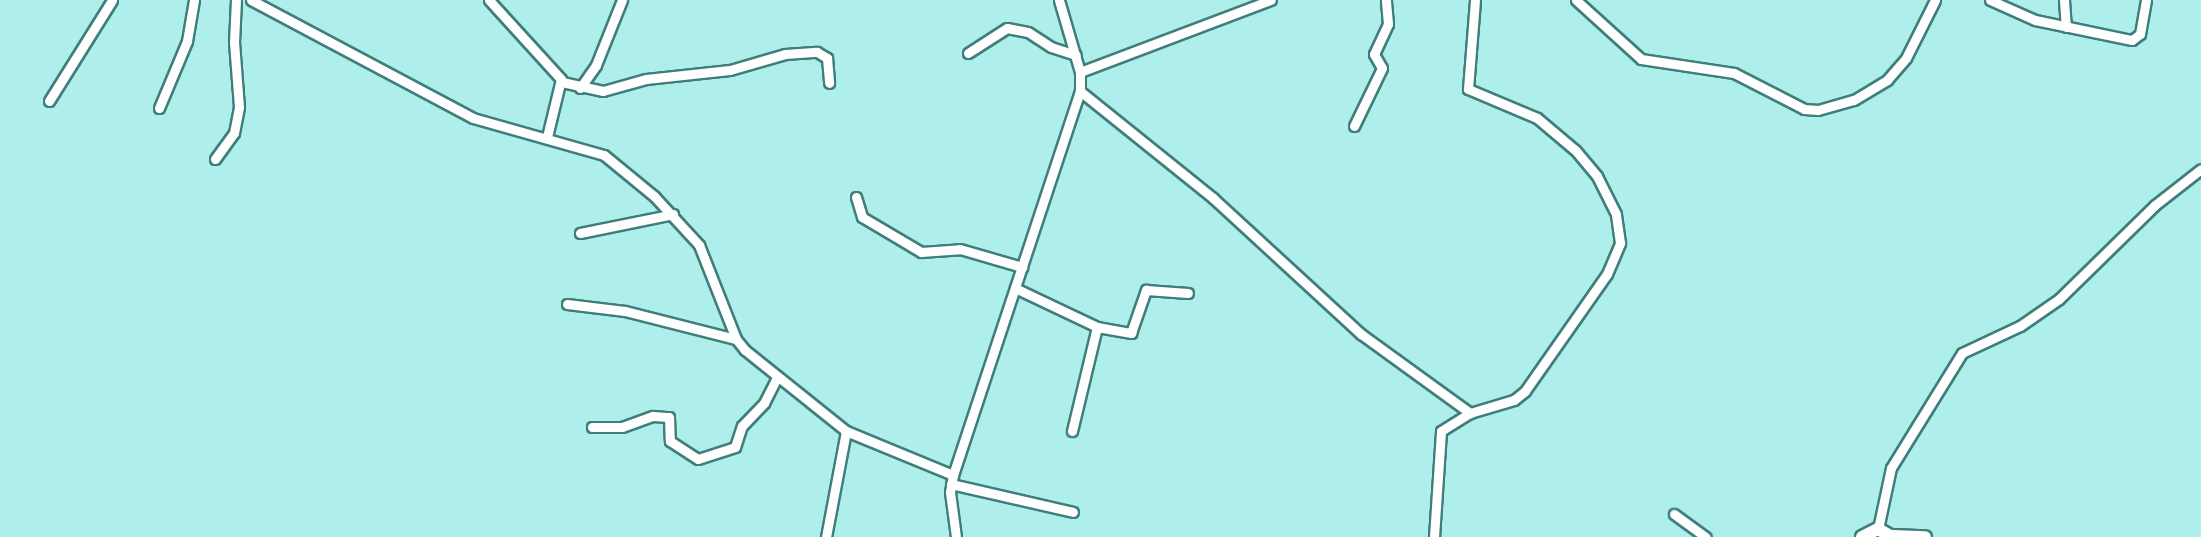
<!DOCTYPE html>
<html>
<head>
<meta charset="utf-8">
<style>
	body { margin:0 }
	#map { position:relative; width:2201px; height:537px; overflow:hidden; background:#aeeeeb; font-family:"Source Sans 3",sans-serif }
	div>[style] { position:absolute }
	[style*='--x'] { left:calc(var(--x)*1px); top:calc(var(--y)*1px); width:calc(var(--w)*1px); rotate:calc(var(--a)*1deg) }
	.roads { filter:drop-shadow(2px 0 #3f7e7b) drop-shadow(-2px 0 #3f7e7b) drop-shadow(0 2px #3f7e7b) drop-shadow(0 -2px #3f7e7b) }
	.street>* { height:9px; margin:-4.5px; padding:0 4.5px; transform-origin:4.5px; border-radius:4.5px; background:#fff }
	.secondary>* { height:12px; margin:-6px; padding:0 6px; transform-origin:6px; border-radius:6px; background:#fff }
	span { translate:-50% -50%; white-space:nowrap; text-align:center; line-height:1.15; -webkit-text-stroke:7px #fff; paint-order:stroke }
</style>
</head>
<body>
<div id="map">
	<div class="roads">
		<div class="street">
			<div style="--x:251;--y:0;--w:251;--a:28"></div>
			<div style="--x:473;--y:118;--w:136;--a:15.8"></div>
			<div style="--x:604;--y:155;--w:65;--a:39.4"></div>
			<div style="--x:654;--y:196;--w:67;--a:47.4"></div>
			<div style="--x:699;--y:245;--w:101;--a:68.5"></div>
			<div style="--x:736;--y:339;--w:14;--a:51"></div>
			<div style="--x:745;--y:350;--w:129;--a:38.7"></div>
			<div style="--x:846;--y:431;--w:116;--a:22.4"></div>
			<div style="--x:489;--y:0;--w:107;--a:47.7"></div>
			<div style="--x:561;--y:79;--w:60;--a:103.6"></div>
			<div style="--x:1576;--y:0;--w:88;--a:42.2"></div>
			<div style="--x:1641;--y:59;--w:94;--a:8.6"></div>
			<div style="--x:1734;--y:73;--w:79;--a:27.2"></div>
			<div style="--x:1804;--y:109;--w:14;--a:4"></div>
			<div style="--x:1818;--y:110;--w:37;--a:-16"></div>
			<div style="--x:1854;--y:100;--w:39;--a:-31"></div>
			<div style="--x:1887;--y:80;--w:29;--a:-49"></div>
			<div style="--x:1906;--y:58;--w:65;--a:-63.4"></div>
			<div style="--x:1990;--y:0;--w:49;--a:24"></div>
			<div style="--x:2035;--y:20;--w:99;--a:11.7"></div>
			<div style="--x:2132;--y:40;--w:10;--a:-37"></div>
			<div style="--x:2140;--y:34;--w:35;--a:-80"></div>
			<div style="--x:2064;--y:0;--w:27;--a:86"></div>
			<div style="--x:968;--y:53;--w:46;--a:-32.7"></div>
			<div style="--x:1007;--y:28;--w:21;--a:11"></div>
			<div style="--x:1028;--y:32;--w:27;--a:33"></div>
			<div style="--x:1051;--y:47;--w:26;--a:18"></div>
			<div style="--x:1080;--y:72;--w:204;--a:-20.7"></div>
			<div style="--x:562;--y:82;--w:42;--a:12.4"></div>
			<div style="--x:603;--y:91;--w:45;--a:-15.6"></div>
			<div style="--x:646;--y:79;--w:84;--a:-6.1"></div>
			<div style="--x:730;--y:70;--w:57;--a:-16.2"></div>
			<div style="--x:785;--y:54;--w:32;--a:-4"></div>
			<div style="--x:817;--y:52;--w:12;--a:31"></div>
			<div style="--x:827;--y:58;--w:25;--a:85"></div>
			<div style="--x:580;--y:88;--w:28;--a:-55"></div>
			<div style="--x:596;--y:65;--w:70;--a:-68.2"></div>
			<div style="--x:1080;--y:91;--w:171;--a:38.8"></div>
			<div style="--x:1213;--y:198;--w:201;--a:42.6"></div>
			<div style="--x:1361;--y:334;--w:135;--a:35.9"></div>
			<div style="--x:49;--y:101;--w:119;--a:-58"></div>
			<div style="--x:159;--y:108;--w:73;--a:-67.3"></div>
			<div style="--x:187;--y:41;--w:42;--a:-80.3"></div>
			<div style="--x:1354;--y:126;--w:64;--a:-64.2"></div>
			<div style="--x:1382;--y:68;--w:16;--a:-120"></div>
			<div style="--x:1374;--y:54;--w:33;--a:-65"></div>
			<div style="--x:1388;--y:24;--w:24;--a:-95"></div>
			<div style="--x:215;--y:159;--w:32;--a:-54"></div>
			<div style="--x:234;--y:133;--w:26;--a:-79"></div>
			<div style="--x:239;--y:107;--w:65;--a:-94.4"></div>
			<div style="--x:234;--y:42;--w:42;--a:-87.3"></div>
			<div style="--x:856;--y:197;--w:21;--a:73"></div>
			<div style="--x:862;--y:217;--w:69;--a:30.7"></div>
			<div style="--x:921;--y:252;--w:39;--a:-4"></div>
			<div style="--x:960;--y:249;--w:65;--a:16.2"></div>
			<div style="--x:580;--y:233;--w:95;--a:-11.5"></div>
			<div style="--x:1015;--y:288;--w:91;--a:25.4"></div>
			<div style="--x:1097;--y:327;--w:35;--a:10"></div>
			<div style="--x:1131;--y:333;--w:46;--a:-70.8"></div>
			<div style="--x:1146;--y:290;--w:42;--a:4.1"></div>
			<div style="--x:567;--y:304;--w:58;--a:6.9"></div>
			<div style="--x:625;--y:311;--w:114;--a:14.2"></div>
			<div style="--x:592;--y:427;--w:30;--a:0"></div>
			<div style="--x:622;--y:427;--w:33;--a:-20"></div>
			<div style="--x:653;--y:416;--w:16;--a:4"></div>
			<div style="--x:669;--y:417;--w:24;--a:88"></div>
			<div style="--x:670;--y:441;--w:33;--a:33"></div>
			<div style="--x:698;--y:459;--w:39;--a:-18"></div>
			<div style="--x:735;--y:447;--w:22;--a:-72"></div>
			<div style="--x:742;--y:426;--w:32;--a:-46"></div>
			<div style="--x:764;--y:403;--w:28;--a:-63"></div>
			<div style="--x:1072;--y:431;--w:107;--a:-76.5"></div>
			<div style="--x:951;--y:484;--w:125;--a:12.9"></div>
			<div style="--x:1674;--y:514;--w:39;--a:36"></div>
			<div style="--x:1878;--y:529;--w:62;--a:-78"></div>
			<div style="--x:1891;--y:468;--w:135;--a:-58.3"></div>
			<div style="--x:1962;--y:353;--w:64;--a:-25"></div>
			<div style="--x:2020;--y:326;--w:47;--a:-34.7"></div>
			<div style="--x:2059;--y:299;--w:134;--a:-44.4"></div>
			<div style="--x:2155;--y:205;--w:58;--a:-38"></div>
			<div style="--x:826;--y:537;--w:108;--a:-79.3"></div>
			<div style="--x:956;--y:537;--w:45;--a:-97.6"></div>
			<div style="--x:950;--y:492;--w:17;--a:-80"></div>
			<div style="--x:953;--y:475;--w:404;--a:-71.7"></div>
			<div style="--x:1080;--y:91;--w:19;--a:-90"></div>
			<div style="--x:1080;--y:72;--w:75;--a:-106.3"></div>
			<div style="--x:1434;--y:537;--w:106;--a:-86.2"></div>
			<div style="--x:1441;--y:431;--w:34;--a:-32"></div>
			<div style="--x:1470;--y:413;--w:46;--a:-16.5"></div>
			<div style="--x:1514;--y:400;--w:14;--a:-39"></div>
			<div style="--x:1525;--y:391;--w:143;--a:-55"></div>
			<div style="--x:1607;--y:274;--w:34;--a:-67"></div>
			<div style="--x:1620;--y:243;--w:29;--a:-98"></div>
			<div style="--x:1616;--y:214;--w:42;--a:-116.6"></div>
			<div style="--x:1597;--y:176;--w:34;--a:-130"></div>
			<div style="--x:1575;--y:150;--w:50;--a:-139.9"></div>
			<div style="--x:1537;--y:118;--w:75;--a:-157.2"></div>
			<div style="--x:1468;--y:89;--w:89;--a:-85.5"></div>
		</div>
		<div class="secondary">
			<div style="--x:1892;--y:536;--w:33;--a:2"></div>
			<div style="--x:1862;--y:537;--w:18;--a:-27"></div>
			<div style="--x:1878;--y:529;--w:16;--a:30"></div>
		</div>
	</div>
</div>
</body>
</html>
